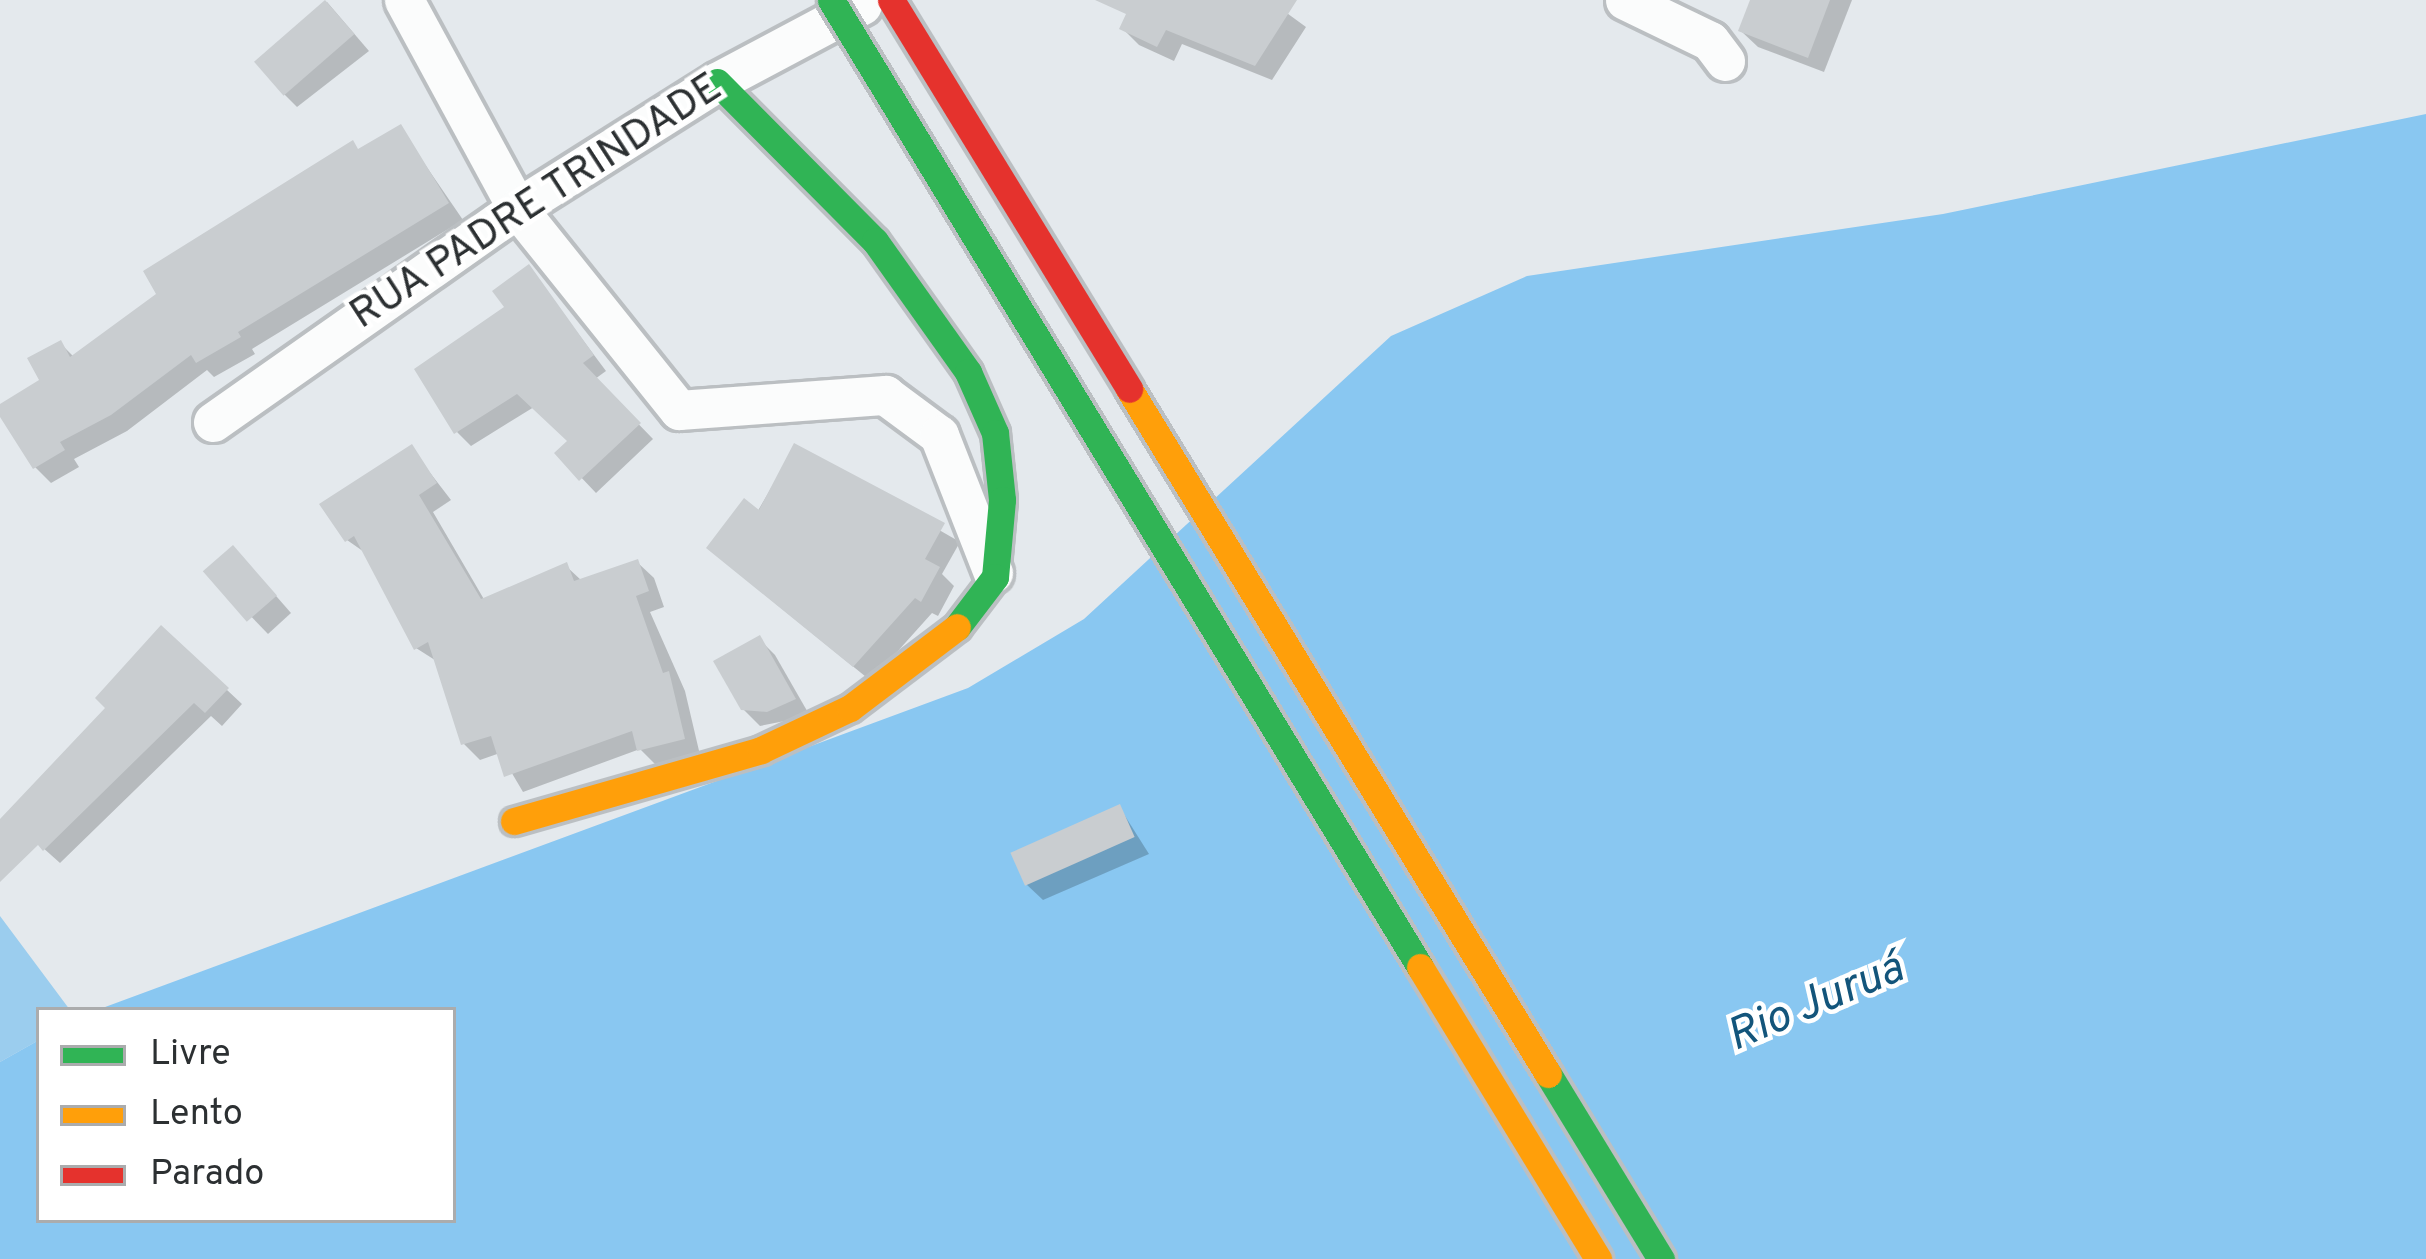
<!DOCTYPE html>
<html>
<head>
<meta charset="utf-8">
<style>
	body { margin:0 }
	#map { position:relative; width:2426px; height:1259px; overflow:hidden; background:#e4e9ed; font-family:Overpass,sans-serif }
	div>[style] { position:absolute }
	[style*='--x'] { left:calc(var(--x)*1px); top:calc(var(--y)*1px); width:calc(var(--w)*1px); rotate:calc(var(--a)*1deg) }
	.forest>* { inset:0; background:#9bcdee }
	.water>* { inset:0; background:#89c7f1 }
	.shadow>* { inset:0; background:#0003 }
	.building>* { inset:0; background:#c9cdd0; transform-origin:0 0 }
	.roads { filter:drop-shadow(3px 0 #bbbfc2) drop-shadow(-3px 0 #bbbfc2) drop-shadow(0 3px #bbbfc2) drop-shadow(0 -3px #bbbfc2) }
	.street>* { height:39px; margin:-19.5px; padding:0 19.5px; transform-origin:19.5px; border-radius:19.5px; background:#fbfcfc }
	.fast>* { height:27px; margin:-13.5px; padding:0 13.5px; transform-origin:13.5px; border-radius:13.5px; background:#30b455 }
	.slow>* { height:27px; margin:-13.5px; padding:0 13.5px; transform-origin:13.5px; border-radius:13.5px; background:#ff9f0a }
	.jam>* { height:27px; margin:-13.5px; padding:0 13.5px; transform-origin:13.5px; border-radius:13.5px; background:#e5322d }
	.bridges { filter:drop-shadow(3px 0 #bbbfc2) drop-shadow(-3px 0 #bbbfc2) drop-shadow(0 3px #bbbfc2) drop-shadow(0 -3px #bbbfc2) }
	.fast-bridge>* { height:27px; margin:-13.5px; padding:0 13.5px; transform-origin:13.5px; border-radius:13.5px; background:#30b455 }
	.slow-bridge>* { height:27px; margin:-13.5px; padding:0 13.5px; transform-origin:13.5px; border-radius:13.5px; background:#ff9f0a }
	span { translate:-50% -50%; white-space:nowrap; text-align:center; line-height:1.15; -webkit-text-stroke:9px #fff; paint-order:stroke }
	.street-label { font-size:42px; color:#2c3032 }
	.water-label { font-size:45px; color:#13557b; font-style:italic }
	.legend { position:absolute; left:36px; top:1007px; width:420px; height:216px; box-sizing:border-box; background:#fff; border:3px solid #abacad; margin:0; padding:15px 21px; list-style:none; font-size:36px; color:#2c3032 }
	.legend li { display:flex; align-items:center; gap:24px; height:60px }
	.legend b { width:60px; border:3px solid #abacad }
</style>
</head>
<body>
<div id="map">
	<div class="forest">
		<div style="clip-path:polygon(0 916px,70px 1010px,39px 1010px,39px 1040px,0 1062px)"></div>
	</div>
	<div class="water">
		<div style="clip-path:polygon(2426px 114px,2426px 1259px,0 1259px,0 1062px,39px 1040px,39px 1220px,453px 1220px,453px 1010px,97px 1010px,968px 688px,1084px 619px,1391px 336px,1527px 276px,1943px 214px)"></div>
	</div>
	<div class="shadow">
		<div style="clip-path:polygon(1137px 0,1269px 0,1306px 27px,1272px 80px,1182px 44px,1174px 61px,1139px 45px,1123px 29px)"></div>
		<div style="clip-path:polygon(1753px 0,1852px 0,1824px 72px,1758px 47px,1741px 31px)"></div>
		<div style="clip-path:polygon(327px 2px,369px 51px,297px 107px,281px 91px)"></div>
		<div style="clip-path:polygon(400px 128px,463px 220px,252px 349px,255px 354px,214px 377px,207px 370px,127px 431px,74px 459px,79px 467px,51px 483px,35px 467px,0 407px,43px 382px,61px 344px,75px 358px)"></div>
		<div style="clip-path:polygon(529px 268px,606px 371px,595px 379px,653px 439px,596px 493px,558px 453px,571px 442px,534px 407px,471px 446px,457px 432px)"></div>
		<div style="clip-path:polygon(795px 447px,960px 542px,942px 574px,954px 586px,938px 616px,932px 613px,871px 681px,727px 564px)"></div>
		<div style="clip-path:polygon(411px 448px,451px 500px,433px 512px,485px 601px,566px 566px,582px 581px,637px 562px,654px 578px,664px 607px,650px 612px,685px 691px,700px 755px,656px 765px,640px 749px,523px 792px,500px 753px,480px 760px,463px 743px,438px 662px,416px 648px,367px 554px,347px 540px)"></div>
		<div style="clip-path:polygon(249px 565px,291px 613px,268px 634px,208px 572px)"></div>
		<div style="clip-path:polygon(759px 639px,775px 655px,810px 716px,760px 726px,743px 709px)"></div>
		<div style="clip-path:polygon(227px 690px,242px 704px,222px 726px,211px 716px,60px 863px,23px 830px,109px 708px)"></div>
		<div style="clip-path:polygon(1120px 808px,1149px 854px,1043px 900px,1026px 884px)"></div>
	</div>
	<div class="building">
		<div style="left:325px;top:0;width:45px;height:94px;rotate:49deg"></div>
		<div style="clip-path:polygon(1095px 0,1297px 0,1255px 66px,1166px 30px,1157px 47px,1119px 29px,1126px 14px)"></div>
		<div style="clip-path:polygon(1750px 0,1830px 0,1808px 58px,1738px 31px)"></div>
		<div style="clip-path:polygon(401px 124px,449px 203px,238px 332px,241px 337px,196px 363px,191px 355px,111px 415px,60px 442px,65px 450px,33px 469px,0 417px,0 404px,39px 380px,27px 358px,61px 340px,70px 357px,156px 294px,143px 271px,353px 140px,358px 149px)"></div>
		<div style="clip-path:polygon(529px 264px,594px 355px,583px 363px,641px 423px,579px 481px,554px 453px,567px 441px,517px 394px,454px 434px,414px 369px,504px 307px,492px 291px)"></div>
		<div style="clip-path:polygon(794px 443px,945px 523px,925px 559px,940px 567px,921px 602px,915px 598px,853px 667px,706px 548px,744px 498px,759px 510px)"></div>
		<div style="clip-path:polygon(412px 444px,437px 483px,419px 495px,481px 599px,567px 562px,574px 581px,638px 559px,649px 591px,636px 596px,663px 673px,669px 671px,685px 739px,637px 751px,632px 731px,504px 777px,491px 736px,461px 745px,428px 642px,414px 650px,354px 536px,345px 542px,319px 504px)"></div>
		<div style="left:233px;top:545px;width:67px;height:40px;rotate:49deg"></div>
		<div style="clip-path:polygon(161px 625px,229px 688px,205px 713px,194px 703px,43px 851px,38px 845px,0 882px,0 819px,105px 708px,95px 698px)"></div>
		<div style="clip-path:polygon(760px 635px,796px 699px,767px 712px,741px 710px,713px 661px)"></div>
		<div style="left:1120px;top:804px;width:36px;height:120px;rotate:66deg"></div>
	</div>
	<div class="roads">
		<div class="street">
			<div style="--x:404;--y:0;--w:237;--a:61.5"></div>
			<div style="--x:517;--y:208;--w:259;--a:51.3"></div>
			<div style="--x:679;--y:410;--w:207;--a:-4.2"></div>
			<div style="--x:885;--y:395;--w:67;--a:36.5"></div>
			<div style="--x:939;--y:435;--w:148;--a:68.6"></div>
			<div style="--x:1625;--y:0;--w:94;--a:25.8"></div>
			<div style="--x:1710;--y:41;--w:25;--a:53"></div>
			<div style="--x:213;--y:422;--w:372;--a:-35.1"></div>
			<div style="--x:517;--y:208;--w:236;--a:-32.2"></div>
			<div style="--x:717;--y:82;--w:164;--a:-28"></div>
		</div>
		<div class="fast">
			<div style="--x:717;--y:82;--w:224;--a:45.2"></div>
			<div style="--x:875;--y:241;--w:161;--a:54.6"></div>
			<div style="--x:968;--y:372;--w:67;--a:66.1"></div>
			<div style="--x:995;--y:433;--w:67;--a:84"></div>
			<div style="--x:1002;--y:500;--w:77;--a:95.2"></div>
			<div style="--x:995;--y:577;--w:63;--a:127.2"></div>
			<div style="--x:1548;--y:1074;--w:217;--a:58.6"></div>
		</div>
		<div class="slow">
			<div style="--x:1129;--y:389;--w:803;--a:58.55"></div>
			<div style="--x:514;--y:821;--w:257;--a:-16"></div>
			<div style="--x:761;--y:750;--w:98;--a:-25.3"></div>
			<div style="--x:850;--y:708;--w:134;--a:-37.1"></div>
		</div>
		<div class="jam">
			<div style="--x:891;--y:0;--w:456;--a:58.5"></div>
		</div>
	</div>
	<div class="bridges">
		<div class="fast-bridge">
			<div style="--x:831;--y:0;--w:1132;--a:58.65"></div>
		</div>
		<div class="slow-bridge">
			<div style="--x:1420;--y:967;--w:342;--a:58.6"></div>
		</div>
	</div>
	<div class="street-label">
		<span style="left:537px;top:203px;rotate:-33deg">RUA PADRE TRINDADE</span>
	</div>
	<div class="water-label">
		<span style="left:1816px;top:1004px;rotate:-23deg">Rio Juruá</span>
	</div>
	<ul class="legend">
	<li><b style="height:15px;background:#30b455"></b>Livre</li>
	<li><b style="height:15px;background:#ff9f0a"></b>Lento</li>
	<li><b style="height:15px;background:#e5322d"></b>Parado</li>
	</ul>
</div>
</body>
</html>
